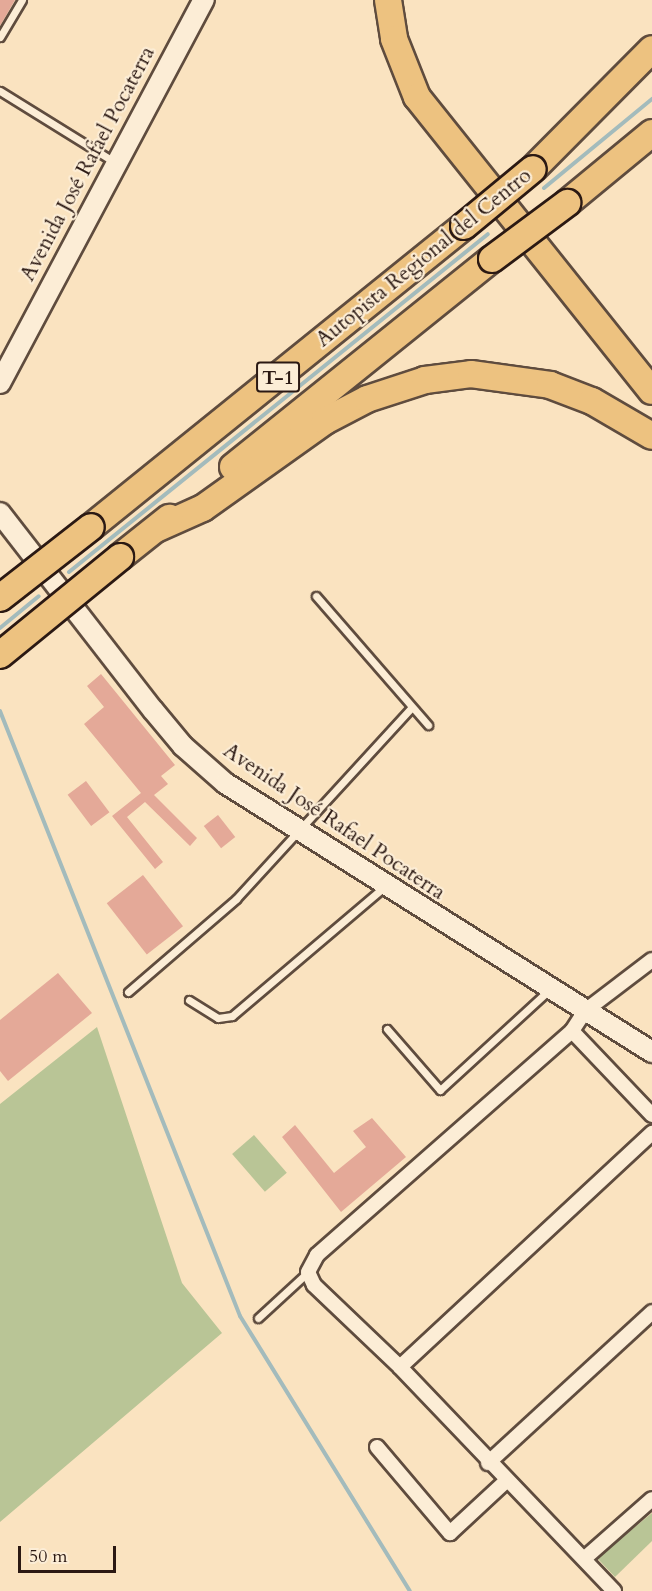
<!DOCTYPE html>
<html>
<head>
<meta charset="utf-8">
<style>
	body { margin:0 }
	#map { position:relative; width:652px; height:1591px; overflow:hidden; background:#fae3c0; font-family:Cardo,serif }
	div>[style] { position:absolute }
	[style*='--x'] { left:calc(var(--x)*1px); top:calc(var(--y)*1px); width:calc(var(--w)*1px); rotate:calc(var(--a)*1deg) }
	.green>* { inset:0; background:#b9c596; transform-origin:0 0 }
	.stream>* { height:4px; margin:-2px; padding:0 2px; transform-origin:2px; border-radius:2px; background:#a3bbbc }
	.building>* { inset:0; background:#e4a998; transform-origin:0 0 }
	.roads { filter:drop-shadow(2px 0 #5f4c3e) drop-shadow(-2px 0 #5f4c3e) drop-shadow(0 2px #5f4c3e) drop-shadow(0 -2px #5f4c3e) }
	.lane>* { height:7px; margin:-3.5px; padding:0 3.5px; transform-origin:3.5px; border-radius:3.5px; background:#fcedd6 }
	.street>* { height:14px; margin:-7px; padding:0 7px; transform-origin:7px; border-radius:7px; background:#fcedd6 }
	.secondary>* { height:20px; margin:-10px; padding:0 10px; transform-origin:10px; border-radius:10px; background:#fcedd6 }
	.highway>* { height:26px; margin:-13px; padding:0 13px; transform-origin:13px; border-radius:13px; background:#edc280 }
	.bridges { filter:drop-shadow(2px 0 #2b1913) drop-shadow(-2px 0 #2b1913) drop-shadow(0 2px #2b1913) drop-shadow(0 -2px #2b1913) }
	.highway-bridge>* { height:26px; margin:-13px; padding:0 13px; transform-origin:13px; border-radius:13px; background:#edc280 }
	span { translate:-50% -50%; white-space:nowrap; text-align:center; line-height:1.15; -webkit-text-stroke:4.5px #fcedd6; paint-order:stroke }
	.shield-label span { padding:2px 4px; background:#fcedd6; border:2px solid; border-radius:4px; -webkit-text-stroke-width:0 }
	.shield-label { font-size:20px; color:#2b1913; font-weight:700 }
	.street-label { font-size:21px; color:#2b1913 }
	.scale { position:absolute; left:18px; top:1546px; width:98px; height:27px; box-sizing:border-box; border:3px solid #2b1913; border-top:0; padding-left:8px; font-size:18px; line-height:21px; white-space:nowrap; color:#2b1913; -webkit-text-stroke:4px #fcedd6; paint-order:stroke }
</style>
</head>
<body>
<div id="map">
	<div class="green">
		<div style="clip-path:polygon(97px 1027px,182px 1283px,222px 1333px,0 1522px,0 1104px)"></div>
		<div style="left:254px;top:1135px;width:50px;height:29px;rotate:49deg"></div>
		<div style="clip-path:polygon(652px 1513px,652px 1541px,615px 1577px,597px 1558px)"></div>
	</div>
	<div class="stream">
		<div style="--x:544;--y:188;--w:140;--a:-39.5"></div>
		<div style="--x:69;--y:572;--w:538;--a:-38.89"></div>
		<div style="--x:0;--y:628;--w:50;--a:-39.4"></div>
		<div style="--x:0;--y:711;--w:651;--a:68.36"></div>
		<div style="--x:240;--y:1316;--w:323;--a:58.3"></div>
	</div>
	<div class="building">
		<div style="clip-path:polygon(0 0,15px 0,0 26px)"></div>
		<div style="clip-path:polygon(101px 674px,175px 765px,161px 776px,168px 784px,154px 795px,197px 838px,190px 846px,145px 802px,127px 817px,163px 862px,155px 869px,112px 816px,141px 793px,84px 724px,104px 707px,87px 686px)"></div>
		<div style="left:86px;top:781px;width:39px;height:23px;rotate:53deg"></div>
		<div style="left:218px;top:815px;width:28px;height:18px;rotate:52deg"></div>
		<div style="left:143px;top:875px;width:65px;height:46px;rotate:52deg"></div>
		<div style="clip-path:polygon(58px 973px,92px 1013px,8px 1081px,0 1071px,0 1020px)"></div>
		<div style="clip-path:polygon(372px 1118px,406px 1157px,341px 1212px,282px 1137px,295px 1125px,334px 1173px,366px 1147px,353px 1131px)"></div>
	</div>
	<div class="roads">
		<div class="lane">
			<div style="--x:0;--y:37;--w:43;--a:-59.3"></div>
			<div style="--x:0;--y:91;--w:137;--a:31.8"></div>
			<div style="--x:316;--y:596;--w:171;--a:49"></div>
			<div style="--x:128;--y:992;--w:143;--a:-40.7"></div>
			<div style="--x:236;--y:899;--w:260;--a:-47.5"></div>
			<div style="--x:189;--y:1000;--w:34;--a:32"></div>
			<div style="--x:218;--y:1018;--w:14;--a:-8"></div>
			<div style="--x:232;--y:1016;--w:199;--a:-40.3"></div>
			<div style="--x:387;--y:1029;--w:81;--a:49"></div>
			<div style="--x:440;--y:1090;--w:147;--a:-42.5"></div>
			<div style="--x:258;--y:1318;--w:68;--a:-42.6"></div>
		</div>
		<div class="street">
			<div style="--x:572;--y:1031;--w:116;--a:46.4"></div>
			<div style="--x:400;--y:1367;--w:344;--a:-42.9"></div>
			<div style="--x:377;--y:1447;--w:113;--a:49.7"></div>
			<div style="--x:450;--y:1533;--w:76;--a:-42.9"></div>
			<div style="--x:488;--y:1463;--w:223;--a:-42.6"></div>
			<div style="--x:585;--y:1558;--w:89;--a:-41.4"></div>
			<div style="--x:614;--y:1591;--w:310;--a:-133.7"></div>
			<div style="--x:400;--y:1367;--w:119;--a:-136.4"></div>
			<div style="--x:314;--y:1285;--w:14;--a:-115"></div>
			<div style="--x:308;--y:1272;--w:19;--a:-62"></div>
			<div style="--x:317;--y:1255;--w:339;--a:-41.3"></div>
			<div style="--x:572;--y:1031;--w:24;--a:-57"></div>
			<div style="--x:585;--y:1011;--w:84;--a:-37.3"></div>
		</div>
		<div class="secondary">
			<div style="--x:0;--y:383;--w:434;--a:-62"></div>
			<div style="--x:0;--y:513;--w:249;--a:52.2"></div>
			<div style="--x:153;--y:710;--w:47;--a:50.2"></div>
			<div style="--x:183;--y:746;--w:56;--a:41.4"></div>
			<div style="--x:225;--y:783;--w:505;--a:32.21"></div>
		</div>
		<div class="highway">
			<div style="--x:388;--y:0;--w:39;--a:81"></div>
			<div style="--x:394;--y:39;--w:62;--a:68.4"></div>
			<div style="--x:417;--y:97;--w:376;--a:51.4"></div>
			<div style="--x:535;--y:167;--w:166;--a:-45.2"></div>
			<div style="--x:567;--y:203;--w:110;--a:-39.5"></div>
			<div style="--x:233;--y:467;--w:332;--a:-38.8"></div>
			<div style="--x:91;--y:527;--w:479;--a:-38.9"></div>
			<div style="--x:156;--y:529;--w:51;--a:-24.1"></div>
			<div style="--x:203;--y:508;--w:150;--a:-35.5"></div>
			<div style="--x:325;--y:421;--w:47;--a:-27.6"></div>
			<div style="--x:367;--y:399;--w:61;--a:-18.1"></div>
			<div style="--x:425;--y:380;--w:46;--a:-7.4"></div>
			<div style="--x:471;--y:374;--w:80;--a:7.9"></div>
			<div style="--x:550;--y:385;--w:45;--a:20.9"></div>
			<div style="--x:592;--y:401;--w:69;--a:30.3"></div>
			<div style="--x:120;--y:557;--w:63;--a:-38.5"></div>
		</div>
	</div>
	<div class="bridges">
		<div class="highway-bridge">
			<div style="--x:464;--y:226;--w:89;--a:-39.6"></div>
			<div style="--x:492;--y:259;--w:94;--a:-36.7"></div>
			<div style="--x:0;--y:598;--w:115;--a:-38"></div>
			<div style="--x:0;--y:655;--w:155;--a:-39.2"></div>
		</div>
	</div>
	<div class="shield-label">
		<span style="left:278px;top:377px">T-1</span>
	</div>
	<div class="street-label">
		<span style="left:88px;top:164px;rotate:-62deg">Avenida José Rafael Pocaterra</span>
		<span style="left:424px;top:258px;rotate:-39deg">Autopista Regional del Centro</span>
		<span style="left:334px;top:822px;rotate:34deg">Avenida José Rafael Pocaterra</span>
	</div>
	<div class="scale">50 m</div>
</div>
</body>
</html>
